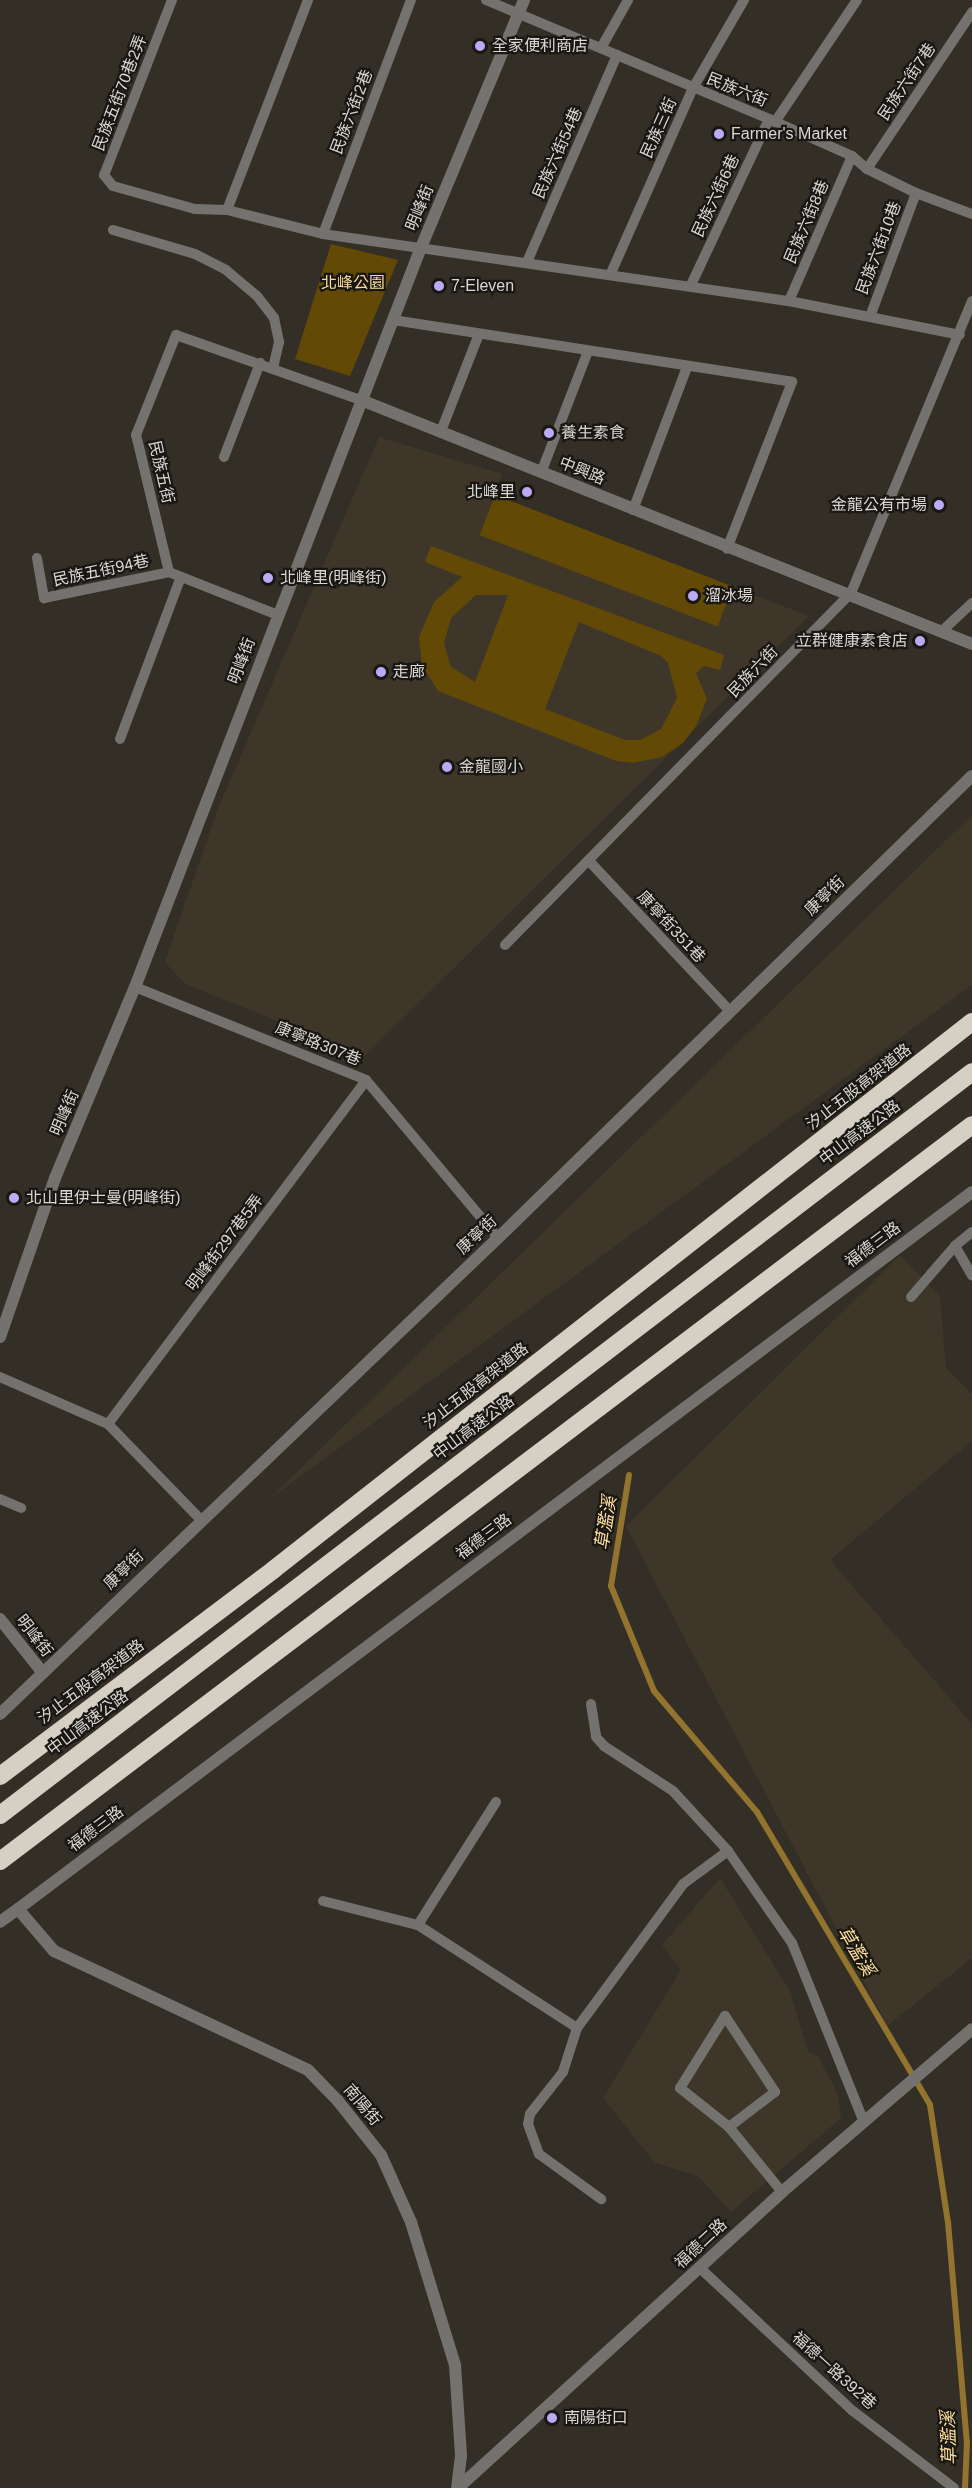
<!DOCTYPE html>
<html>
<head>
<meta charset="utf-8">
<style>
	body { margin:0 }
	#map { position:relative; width:972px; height:2488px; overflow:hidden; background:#332f26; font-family:Arial,"Noto Sans TC",sans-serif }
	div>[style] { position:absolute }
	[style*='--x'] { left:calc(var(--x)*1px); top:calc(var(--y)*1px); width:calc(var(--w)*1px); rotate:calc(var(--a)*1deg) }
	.built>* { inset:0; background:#3e3729 }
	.green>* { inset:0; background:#624906; transform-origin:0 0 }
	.stream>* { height:6px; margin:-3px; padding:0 3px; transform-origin:3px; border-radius:3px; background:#93742e }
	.service>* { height:10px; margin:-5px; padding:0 5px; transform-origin:5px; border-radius:5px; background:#74726e }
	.minor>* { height:12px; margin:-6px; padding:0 6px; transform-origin:6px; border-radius:6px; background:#74726e }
	.tertiary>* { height:12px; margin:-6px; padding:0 6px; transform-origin:6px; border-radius:6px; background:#74726e }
	.motorway>* { height:18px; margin:-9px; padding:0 9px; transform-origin:9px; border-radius:9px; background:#d5cfc4 }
	.dots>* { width:16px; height:16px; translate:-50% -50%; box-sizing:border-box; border:3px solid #191713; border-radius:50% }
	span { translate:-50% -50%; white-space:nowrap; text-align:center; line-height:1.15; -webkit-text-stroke:4.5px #191713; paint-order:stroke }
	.poi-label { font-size:16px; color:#dad7d2 }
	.left { translate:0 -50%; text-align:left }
	.right { translate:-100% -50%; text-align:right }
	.street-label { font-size:16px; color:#dad7d2 }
	.park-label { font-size:16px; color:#f9d998 }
	.water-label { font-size:18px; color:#fedf9d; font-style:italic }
</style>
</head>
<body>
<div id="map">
	<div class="built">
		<div style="clip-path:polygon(379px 437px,502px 474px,495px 495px,809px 616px,365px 1056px,185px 984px,165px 962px,217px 811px)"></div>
		<div style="clip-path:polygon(972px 815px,972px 985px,268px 1500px)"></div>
		<div style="clip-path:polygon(900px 1255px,940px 1297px,946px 1368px,972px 1394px,972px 1441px,830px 1560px,972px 1724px,972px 1958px,887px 2026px,626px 1526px)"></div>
		<div style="clip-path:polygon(720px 1878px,791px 1993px,808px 2052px,818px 2056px,838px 2095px,841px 2118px,731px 2212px,698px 2176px,655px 2163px,603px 2098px,681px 1970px,662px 1945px)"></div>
	</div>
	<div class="green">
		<div style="clip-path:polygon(331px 244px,398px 260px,350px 376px,295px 359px)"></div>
		<div style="left:495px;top:495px;width:255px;height:43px;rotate:21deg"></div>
		<div style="clip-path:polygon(evenodd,431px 546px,724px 655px,720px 670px,704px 666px,696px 673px,707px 699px,696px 726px,683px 743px,662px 757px,633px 763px,616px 761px,438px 691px,422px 665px,419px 637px,434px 602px,462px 577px,425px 562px,431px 546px,476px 595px,508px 595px,475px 682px,451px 667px,444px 643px,451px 618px,476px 595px,431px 546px,579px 622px,661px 656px,668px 663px,677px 698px,661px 729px,640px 740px,625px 740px,545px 709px,579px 622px)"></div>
	</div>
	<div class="stream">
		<div style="--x:629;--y:1475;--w:112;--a:99.2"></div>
		<div style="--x:611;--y:1586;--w:113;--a:67.7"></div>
		<div style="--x:654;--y:1691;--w:159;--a:49.6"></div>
		<div style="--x:757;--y:1812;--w:340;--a:59.4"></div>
		<div style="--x:930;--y:2105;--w:118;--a:81.3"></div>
		<div style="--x:948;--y:2222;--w:221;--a:85.1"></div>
		<div style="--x:967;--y:2442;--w:46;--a:92.5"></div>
	</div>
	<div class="service">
		<div style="--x:172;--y:0;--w:188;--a:111.2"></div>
		<div style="--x:104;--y:175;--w:14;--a:51"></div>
		<div style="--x:113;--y:186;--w:85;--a:15.7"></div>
		<div style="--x:195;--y:209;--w:32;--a:2"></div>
		<div style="--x:227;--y:210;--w:99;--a:14"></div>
		<div style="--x:323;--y:234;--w:471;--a:8.2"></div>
		<div style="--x:789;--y:301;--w:174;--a:11.2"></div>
		<div style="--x:486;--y:0;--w:307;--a:22.8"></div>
		<div style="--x:769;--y:119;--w:91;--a:24"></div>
		<div style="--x:852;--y:156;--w:20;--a:41"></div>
		<div style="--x:867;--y:169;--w:55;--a:26.1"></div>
		<div style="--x:916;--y:193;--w:60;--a:20.6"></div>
		<div style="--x:601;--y:48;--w:55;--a:-60.6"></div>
		<div style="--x:775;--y:122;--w:147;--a:-56.1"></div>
		<div style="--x:867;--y:169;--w:189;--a:-56.2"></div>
		<div style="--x:227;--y:210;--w:225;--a:-68.9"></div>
		<div style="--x:113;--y:230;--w:85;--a:16.3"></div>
		<div style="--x:195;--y:254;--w:35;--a:27"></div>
		<div style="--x:226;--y:270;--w:40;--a:40"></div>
		<div style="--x:257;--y:296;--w:28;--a:52"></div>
		<div style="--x:274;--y:318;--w:25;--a:78"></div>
		<div style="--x:279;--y:342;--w:26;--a:103"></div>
		<div style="--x:323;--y:234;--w:250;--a:-69.4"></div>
		<div style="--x:527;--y:262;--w:226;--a:-66.5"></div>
		<div style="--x:611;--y:273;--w:202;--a:-66.1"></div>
		<div style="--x:693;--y:88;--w:102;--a:-59.9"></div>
		<div style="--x:691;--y:285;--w:183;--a:-64.8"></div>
		<div style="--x:789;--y:301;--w:158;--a:-66.5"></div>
		<div style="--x:871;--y:314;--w:129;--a:-69.6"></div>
		<div style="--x:393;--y:320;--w:404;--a:8.8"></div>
		<div style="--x:792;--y:382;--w:179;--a:111.3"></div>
		<div style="--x:441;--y:431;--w:104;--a:-68.6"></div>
		<div style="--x:224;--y:457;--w:101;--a:-69"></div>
		<div style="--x:541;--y:473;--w:131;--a:-68.9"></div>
		<div style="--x:633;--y:510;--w:153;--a:-69.3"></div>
		<div style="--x:37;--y:558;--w:41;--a:80.1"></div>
		<div style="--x:44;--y:598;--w:128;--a:-11.7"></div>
		<div style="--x:278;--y:615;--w:117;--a:-158.5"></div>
		<div style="--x:169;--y:572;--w:141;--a:-103.5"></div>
		<div style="--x:136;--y:435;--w:108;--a:-68.2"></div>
		<div style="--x:176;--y:335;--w:196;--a:19.4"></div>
		<div style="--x:942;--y:631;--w:41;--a:-43"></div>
		<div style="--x:120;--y:739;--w:173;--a:-69.4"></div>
		<div style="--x:590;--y:862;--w:204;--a:46.8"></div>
		<div style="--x:505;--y:945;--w:494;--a:-45.5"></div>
		<div style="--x:851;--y:593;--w:316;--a:-67.5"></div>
		<div style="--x:135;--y:987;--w:249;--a:21.9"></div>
		<div style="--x:366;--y:1080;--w:206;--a:50.1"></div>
		<div style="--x:972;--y:1232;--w:22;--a:141"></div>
		<div style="--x:955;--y:1246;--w:34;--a:60"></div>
		<div style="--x:911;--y:1297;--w:67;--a:-49.2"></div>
		<div style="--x:0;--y:1377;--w:118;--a:23.5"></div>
		<div style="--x:108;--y:1424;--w:132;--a:45.9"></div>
		<div style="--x:108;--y:1424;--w:430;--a:-53.1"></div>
		<div style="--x:0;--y:1499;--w:23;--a:23"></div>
		<div style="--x:591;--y:1704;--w:33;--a:81"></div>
		<div style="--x:596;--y:1737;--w:12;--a:48"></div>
		<div style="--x:604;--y:1746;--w:82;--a:33.1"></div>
		<div style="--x:673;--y:1791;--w:81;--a:47.5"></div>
		<div style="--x:728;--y:1851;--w:112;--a:55.2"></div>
		<div style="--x:792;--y:1943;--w:193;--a:68.1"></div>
		<div style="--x:496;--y:1802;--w:146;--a:122.4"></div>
		<div style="--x:418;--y:1925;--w:189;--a:32.9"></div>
		<div style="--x:577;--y:2028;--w:179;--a:-53.6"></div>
		<div style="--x:683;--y:1884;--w:56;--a:-36.3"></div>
		<div style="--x:323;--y:1901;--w:98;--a:14.2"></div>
		<div style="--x:577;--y:2028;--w:46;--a:107.7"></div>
		<div style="--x:563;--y:2072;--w:53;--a:128.2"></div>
		<div style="--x:530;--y:2114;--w:10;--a:101"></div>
		<div style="--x:528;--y:2124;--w:32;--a:70"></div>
		<div style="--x:539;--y:2154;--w:77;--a:36"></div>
		<div style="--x:729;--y:2127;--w:58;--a:-37.3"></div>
		<div style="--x:775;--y:2092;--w:91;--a:-123.3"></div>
		<div style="--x:725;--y:2016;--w:85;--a:122"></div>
		<div style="--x:680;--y:2088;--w:63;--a:38.5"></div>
		<div style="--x:729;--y:2127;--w:84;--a:50.8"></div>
		<div style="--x:700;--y:2268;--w:209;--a:43.1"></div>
		<div style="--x:853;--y:2411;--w:127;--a:37.3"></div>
	</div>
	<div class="minor">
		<div style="--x:0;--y:1922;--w:22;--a:-36"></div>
		<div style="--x:18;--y:1909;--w:55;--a:49.4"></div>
		<div style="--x:54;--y:1951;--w:280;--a:25.1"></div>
		<div style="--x:308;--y:2070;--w:43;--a:45.9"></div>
		<div style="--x:338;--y:2101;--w:69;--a:51.5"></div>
		<div style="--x:381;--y:2155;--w:73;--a:65.9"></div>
		<div style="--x:411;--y:2222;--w:150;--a:72.9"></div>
		<div style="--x:455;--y:2365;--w:91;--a:86.2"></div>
		<div style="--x:461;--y:2456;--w:32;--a:97"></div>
	</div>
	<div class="tertiary">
		<div style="--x:361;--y:400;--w:658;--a:21.77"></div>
		<div style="--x:0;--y:1337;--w:168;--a:-70.9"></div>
		<div style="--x:55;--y:1178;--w:207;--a:-67.3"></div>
		<div style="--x:135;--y:987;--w:790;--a:-68.86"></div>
		<div style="--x:420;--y:250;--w:271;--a:-67.4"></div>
		<div style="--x:0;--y:1619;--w:69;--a:51.5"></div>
		<div style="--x:0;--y:1714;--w:689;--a:-43.71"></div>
		<div style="--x:498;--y:1238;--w:662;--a:-44.27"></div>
		<div style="--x:18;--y:1909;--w:1193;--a:-36.93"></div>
		<div style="--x:458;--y:2488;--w:439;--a:-42.4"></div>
		<div style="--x:782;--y:2192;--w:250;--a:-40.6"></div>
	</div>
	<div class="motorway">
		<div style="--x:0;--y:1776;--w:342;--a:-37"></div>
		<div style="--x:273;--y:1570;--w:888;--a:-38.1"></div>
		<div style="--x:0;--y:1815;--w:1223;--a:-37.39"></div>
		<div style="--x:0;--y:1861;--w:1219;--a:-37.13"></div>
	</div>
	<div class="dots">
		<div style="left:480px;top:46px;background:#bcaaf5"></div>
		<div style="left:719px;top:134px;background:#bcaaf5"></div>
		<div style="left:439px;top:286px;background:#bcaaf5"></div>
		<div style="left:549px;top:433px;background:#bcaaf5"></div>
		<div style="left:527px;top:492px;background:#bcaaf5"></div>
		<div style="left:939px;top:505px;background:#bcaaf5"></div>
		<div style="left:268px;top:578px;background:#bcaaf5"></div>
		<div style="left:693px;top:596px;background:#bcaaf5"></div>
		<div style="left:920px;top:641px;background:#bcaaf5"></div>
		<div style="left:381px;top:672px;background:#bcaaf5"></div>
		<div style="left:447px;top:767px;background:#bcaaf5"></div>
		<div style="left:14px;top:1198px;background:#bcaaf5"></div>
		<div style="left:552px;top:2418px;background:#bcaaf5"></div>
	</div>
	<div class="poi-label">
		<span class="left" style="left:492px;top:46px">全家便利商店</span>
		<span class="left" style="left:731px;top:134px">Farmer's Market</span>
		<span class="left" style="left:451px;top:286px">7-Eleven</span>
		<span class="left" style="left:561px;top:433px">養生素食</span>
		<span class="right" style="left:515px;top:492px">北峰里</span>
		<span class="right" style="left:927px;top:505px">金龍公有市場</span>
		<span class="left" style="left:280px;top:578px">北峰里(明峰街)</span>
		<span class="left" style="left:705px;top:596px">溜冰場</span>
		<span class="right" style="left:908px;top:641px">立群健康素食店</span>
		<span class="left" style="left:393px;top:672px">走廊</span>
		<span class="left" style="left:459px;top:767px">金龍國小</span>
		<span class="left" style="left:26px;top:1198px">北山里伊士曼(明峰街)</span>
		<span class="left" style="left:564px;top:2418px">南陽街口</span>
	</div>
	<div class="street-label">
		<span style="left:907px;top:82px;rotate:-56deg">民族六街7巷</span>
		<span style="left:737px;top:90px;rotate:22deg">民族六街</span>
		<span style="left:120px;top:93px;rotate:-69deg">民族五街70巷2弄</span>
		<span style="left:352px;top:112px;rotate:-69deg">民族六街2巷</span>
		<span style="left:659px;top:128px;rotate:-66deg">民族三街</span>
		<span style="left:558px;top:153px;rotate:-66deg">民族六街54巷</span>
		<span style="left:716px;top:196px;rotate:-65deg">民族六街6巷</span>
		<span style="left:420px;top:208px;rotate:-68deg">明峰街</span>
		<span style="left:807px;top:222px;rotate:-67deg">民族六街8巷</span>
		<span style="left:879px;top:248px;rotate:-69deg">民族六街10巷</span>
		<span style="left:582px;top:471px;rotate:22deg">中興路</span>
		<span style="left:161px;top:472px;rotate:77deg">民族五街</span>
		<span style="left:101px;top:571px;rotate:-12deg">民族五街94巷</span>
		<span style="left:242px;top:661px;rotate:-69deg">明峰街</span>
		<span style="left:753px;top:672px;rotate:-46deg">民族六街</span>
		<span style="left:825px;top:896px;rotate:-44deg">康寧街</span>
		<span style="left:671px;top:927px;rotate:47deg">康寧街351巷</span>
		<span style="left:318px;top:1044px;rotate:22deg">康寧路307巷</span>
		<span style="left:859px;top:1087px;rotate:-38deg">汐止五股高架道路</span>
		<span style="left:65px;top:1113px;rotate:-67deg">明峰街</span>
		<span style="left:860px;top:1133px;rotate:-37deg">中山高速公路</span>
		<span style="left:477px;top:1235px;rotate:-43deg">康寧街</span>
		<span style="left:225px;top:1243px;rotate:-53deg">明峰街297巷5弄</span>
		<span style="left:873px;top:1245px;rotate:-37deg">福德三路</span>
		<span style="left:476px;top:1386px;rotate:-38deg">汐止五股高架道路</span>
		<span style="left:474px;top:1428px;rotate:-37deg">中山高速公路</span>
		<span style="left:484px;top:1537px;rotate:-37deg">福德三路</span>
		<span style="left:124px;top:1570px;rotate:-44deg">康寧街</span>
		<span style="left:34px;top:1636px;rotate:52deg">明峰街</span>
		<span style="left:91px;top:1682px;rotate:-37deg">汐止五股高架道路</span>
		<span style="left:88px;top:1723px;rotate:-37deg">中山高速公路</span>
		<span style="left:96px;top:1829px;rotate:-37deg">福德三路</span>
		<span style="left:362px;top:2105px;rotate:50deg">南陽街</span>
		<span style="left:701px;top:2244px;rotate:-43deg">福德二路</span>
		<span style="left:834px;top:2371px;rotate:42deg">福德一路392巷</span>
	</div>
	<div class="park-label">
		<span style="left:353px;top:283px">北峰公園</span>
	</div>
	<div class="water-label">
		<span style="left:606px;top:1523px;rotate:-81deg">草濫溪</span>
		<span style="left:856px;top:1951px;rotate:59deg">草濫溪</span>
		<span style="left:949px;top:2438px;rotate:-92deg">草濫溪</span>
	</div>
</div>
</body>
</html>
